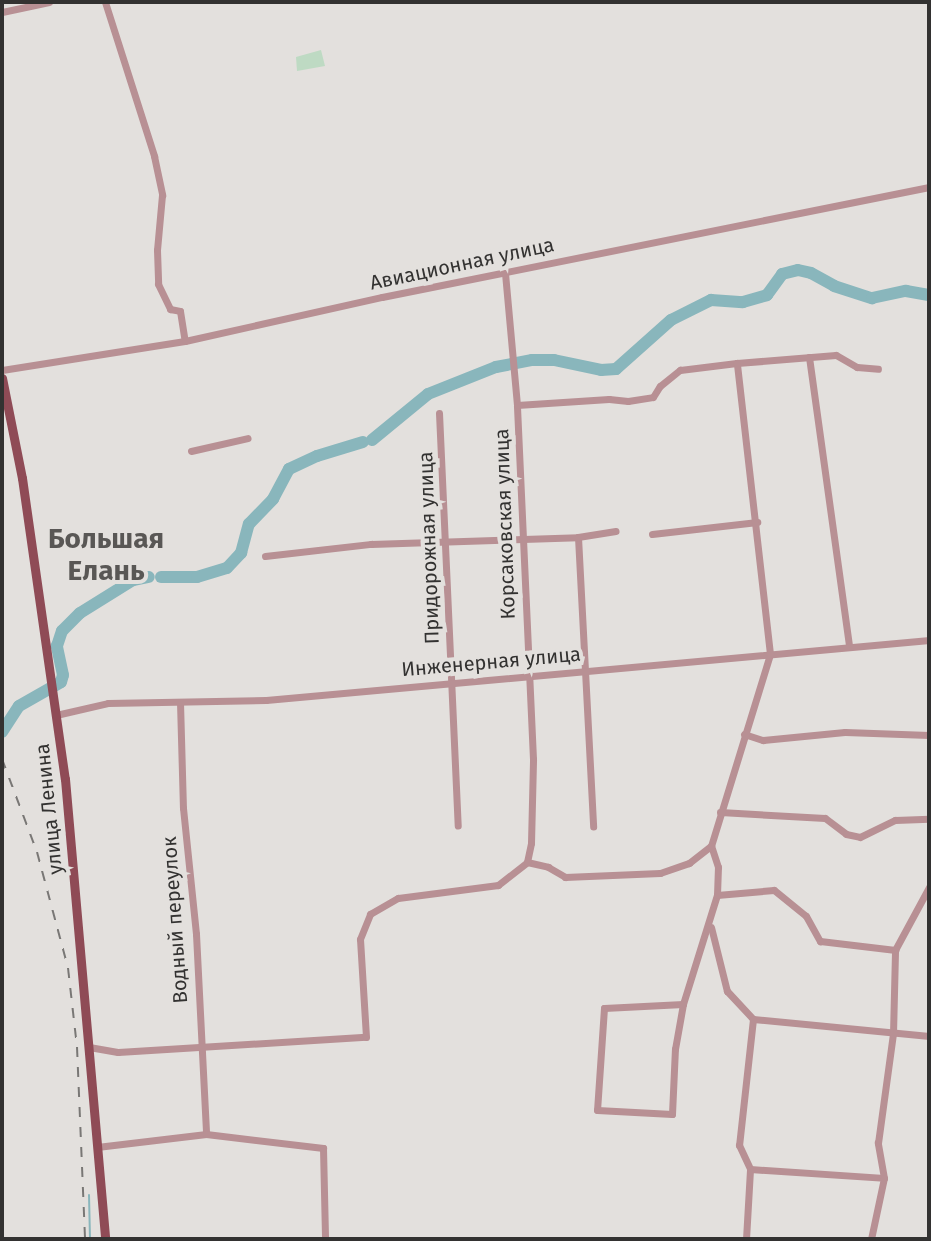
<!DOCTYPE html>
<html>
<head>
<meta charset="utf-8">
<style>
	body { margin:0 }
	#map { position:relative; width:931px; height:1241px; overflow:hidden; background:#e3e0dd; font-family:"Fira Sans",sans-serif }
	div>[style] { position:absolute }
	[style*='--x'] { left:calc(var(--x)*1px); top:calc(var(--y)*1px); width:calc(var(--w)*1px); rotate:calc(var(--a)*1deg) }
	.green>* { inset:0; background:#bedac3 }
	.stream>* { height:2px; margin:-1px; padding:0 1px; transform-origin:1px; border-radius:1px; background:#89b6bc }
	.river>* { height:12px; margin:-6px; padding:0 6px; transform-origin:6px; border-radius:6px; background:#89b6bc }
	.minor>* { height:7px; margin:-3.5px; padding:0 3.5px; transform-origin:3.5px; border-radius:3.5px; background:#b89094 }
	.major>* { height:9px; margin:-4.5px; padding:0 4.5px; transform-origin:4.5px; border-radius:4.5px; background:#8f4b56 }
	.rail>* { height:2px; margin-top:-1px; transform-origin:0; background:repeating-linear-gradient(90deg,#797775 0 10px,transparent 0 20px) }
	span { translate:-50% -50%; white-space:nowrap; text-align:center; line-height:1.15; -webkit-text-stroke:8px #e3e0dd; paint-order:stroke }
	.street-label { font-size:20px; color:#333231 }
	.district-label { font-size:28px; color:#595755; font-weight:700 }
	.frame { position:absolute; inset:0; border:4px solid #333231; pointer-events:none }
</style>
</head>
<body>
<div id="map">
	<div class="green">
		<div style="clip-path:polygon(321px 50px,325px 66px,297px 71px,296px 57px)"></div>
	</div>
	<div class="stream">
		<div style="--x:89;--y:1195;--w:44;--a:88.7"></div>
	</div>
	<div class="river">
		<div style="--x:372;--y:440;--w:72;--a:-39.4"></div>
		<div style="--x:428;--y:394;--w:73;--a:-21.7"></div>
		<div style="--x:496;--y:367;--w:37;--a:-11"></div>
		<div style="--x:532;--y:360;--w:22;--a:0"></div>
		<div style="--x:554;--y:360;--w:48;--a:12"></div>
		<div style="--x:601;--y:370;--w:15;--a:-4"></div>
		<div style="--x:616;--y:369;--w:74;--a:-41.7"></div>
		<div style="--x:671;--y:320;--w:45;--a:-26.6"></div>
		<div style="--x:711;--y:300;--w:32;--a:4"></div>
		<div style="--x:743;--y:302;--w:25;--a:-16"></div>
		<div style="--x:767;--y:295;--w:26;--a:-54"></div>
		<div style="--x:782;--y:274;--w:16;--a:-14"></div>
		<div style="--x:798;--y:270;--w:13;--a:13"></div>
		<div style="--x:811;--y:273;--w:26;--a:29"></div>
		<div style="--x:834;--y:286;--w:40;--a:18"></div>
		<div style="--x:872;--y:298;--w:35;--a:-12"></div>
		<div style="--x:906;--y:291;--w:23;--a:10"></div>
		<div style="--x:161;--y:577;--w:36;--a:0"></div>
		<div style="--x:197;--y:577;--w:31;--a:-17"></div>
		<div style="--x:227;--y:568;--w:21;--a:-47"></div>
		<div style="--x:241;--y:553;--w:30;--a:-75"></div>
		<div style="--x:249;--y:524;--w:35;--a:-46"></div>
		<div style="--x:273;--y:499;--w:34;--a:-62"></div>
		<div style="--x:289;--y:469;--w:31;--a:-25"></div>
		<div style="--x:317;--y:456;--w:48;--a:-16.9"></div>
		<div style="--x:2;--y:732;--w:31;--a:-57"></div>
		<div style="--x:19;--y:706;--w:48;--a:-29.7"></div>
		<div style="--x:61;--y:682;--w:7;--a:-74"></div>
		<div style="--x:63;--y:675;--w:30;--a:-102"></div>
		<div style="--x:57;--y:646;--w:16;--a:-72"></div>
		<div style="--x:62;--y:631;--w:25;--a:-45"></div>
		<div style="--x:80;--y:613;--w:62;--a:-31.9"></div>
		<div style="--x:133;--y:580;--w:16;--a:-11"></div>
	</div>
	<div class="minor">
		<div style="--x:105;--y:2;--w:162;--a:72.3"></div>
		<div style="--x:154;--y:156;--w:40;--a:78"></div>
		<div style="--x:162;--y:195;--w:55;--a:95.2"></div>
		<div style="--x:157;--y:250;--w:34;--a:88"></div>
		<div style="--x:158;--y:284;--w:28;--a:64"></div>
		<div style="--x:170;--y:309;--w:10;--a:11"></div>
		<div style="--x:180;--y:311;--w:30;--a:81"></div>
		<div style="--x:2;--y:12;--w:48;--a:-12"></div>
		<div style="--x:809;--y:357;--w:292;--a:82.1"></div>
		<div style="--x:2;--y:370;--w:185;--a:-9"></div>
		<div style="--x:185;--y:341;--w:202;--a:-12.6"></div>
		<div style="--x:382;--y:297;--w:558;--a:-11.37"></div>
		<div style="--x:517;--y:405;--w:92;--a:-3.7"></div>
		<div style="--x:609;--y:399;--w:19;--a:6"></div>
		<div style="--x:628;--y:401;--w:25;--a:-9"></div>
		<div style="--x:653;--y:397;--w:13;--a:-58"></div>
		<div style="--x:660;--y:386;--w:26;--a:-39"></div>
		<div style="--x:680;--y:370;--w:57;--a:-7"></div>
		<div style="--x:737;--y:363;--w:99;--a:-4.6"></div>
		<div style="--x:836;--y:355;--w:24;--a:30"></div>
		<div style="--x:857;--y:367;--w:21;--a:5"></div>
		<div style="--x:439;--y:413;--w:413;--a:87.4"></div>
		<div style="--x:191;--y:451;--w:58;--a:-12.8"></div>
		<div style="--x:652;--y:534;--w:106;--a:-6.5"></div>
		<div style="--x:578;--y:537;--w:290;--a:87"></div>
		<div style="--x:265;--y:556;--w:107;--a:-6.5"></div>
		<div style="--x:371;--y:544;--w:207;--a:-1.9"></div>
		<div style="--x:578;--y:537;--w:38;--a:-9"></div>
		<div style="--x:180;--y:702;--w:106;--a:88.4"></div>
		<div style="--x:183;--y:808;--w:127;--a:84.1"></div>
		<div style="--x:196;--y:934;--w:200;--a:87.1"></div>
		<div style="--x:56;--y:715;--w:53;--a:-13"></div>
		<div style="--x:108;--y:703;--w:158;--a:-1.1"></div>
		<div style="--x:266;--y:700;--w:666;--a:-5.17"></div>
		<div style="--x:744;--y:734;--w:20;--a:18"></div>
		<div style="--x:763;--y:740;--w:82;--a:-5.6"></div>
		<div style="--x:845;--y:732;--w:84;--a:2"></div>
		<div style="--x:720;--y:812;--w:105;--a:3.3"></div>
		<div style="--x:825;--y:818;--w:26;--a:37"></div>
		<div style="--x:846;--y:834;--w:14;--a:12"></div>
		<div style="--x:860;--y:837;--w:39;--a:-26"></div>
		<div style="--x:895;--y:820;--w:34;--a:-2"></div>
		<div style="--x:527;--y:862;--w:22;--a:13"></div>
		<div style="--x:548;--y:867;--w:20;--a:30"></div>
		<div style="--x:565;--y:877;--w:95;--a:-2.4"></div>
		<div style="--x:660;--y:873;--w:31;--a:-19"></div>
		<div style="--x:689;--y:863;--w:28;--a:-38"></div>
		<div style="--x:711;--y:846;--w:201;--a:-72.9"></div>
		<div style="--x:770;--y:654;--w:293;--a:-96.5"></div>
		<div style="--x:717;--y:895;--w:57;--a:-5"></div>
		<div style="--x:774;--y:890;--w:41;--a:39.1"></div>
		<div style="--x:806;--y:916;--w:29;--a:61"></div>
		<div style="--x:820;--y:941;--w:76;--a:6.8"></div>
		<div style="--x:711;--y:927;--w:66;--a:76"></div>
		<div style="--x:727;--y:991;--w:38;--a:47"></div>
		<div style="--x:753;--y:1019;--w:177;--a:5.5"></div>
		<div style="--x:683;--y:1004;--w:79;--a:177.1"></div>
		<div style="--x:604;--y:1008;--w:102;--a:93.9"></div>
		<div style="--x:597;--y:1110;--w:75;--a:3.1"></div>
		<div style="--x:672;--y:1114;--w:65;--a:-87.4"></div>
		<div style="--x:675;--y:1049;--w:46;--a:-79.9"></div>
		<div style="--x:683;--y:1004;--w:114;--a:-72.7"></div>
		<div style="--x:717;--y:895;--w:28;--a:-88"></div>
		<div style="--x:718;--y:867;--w:22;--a:-108"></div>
		<div style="--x:753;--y:1019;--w:127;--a:96.3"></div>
		<div style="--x:739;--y:1145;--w:26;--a:65"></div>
		<div style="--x:750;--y:1169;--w:134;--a:3.8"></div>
		<div style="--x:884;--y:1178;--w:36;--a:-100"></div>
		<div style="--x:878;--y:1143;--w:110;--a:-82.2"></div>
		<div style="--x:893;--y:1034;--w:84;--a:-88.6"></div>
		<div style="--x:895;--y:950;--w:72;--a:-61.6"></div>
		<div style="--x:89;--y:1047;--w:29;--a:10"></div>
		<div style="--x:118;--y:1052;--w:248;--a:-3.5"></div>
		<div style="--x:366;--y:1037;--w:98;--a:-93.5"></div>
		<div style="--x:360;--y:939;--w:27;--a:-68"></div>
		<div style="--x:370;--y:914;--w:32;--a:-30"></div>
		<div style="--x:398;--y:898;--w:101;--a:-7.4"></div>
		<div style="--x:498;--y:885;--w:37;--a:-38"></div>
		<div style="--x:527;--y:862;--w:19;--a:-78"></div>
		<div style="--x:531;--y:843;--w:84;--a:-88.6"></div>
		<div style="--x:533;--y:759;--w:354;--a:-92.6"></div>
		<div style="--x:517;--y:405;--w:134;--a:-95.2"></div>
		<div style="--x:97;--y:1147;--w:110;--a:-6.8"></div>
		<div style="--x:206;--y:1134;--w:118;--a:6.8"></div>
		<div style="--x:323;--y:1148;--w:91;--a:88.7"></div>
		<div style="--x:746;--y:1239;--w:70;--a:-86.7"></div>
		<div style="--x:871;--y:1239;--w:62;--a:-78"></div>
	</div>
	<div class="major">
		<div style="--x:2;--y:378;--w:102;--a:78.7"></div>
		<div style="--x:22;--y:478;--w:304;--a:81.9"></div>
		<div style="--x:65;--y:779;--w:462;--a:85"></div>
	</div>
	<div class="rail">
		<div style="--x:2;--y:759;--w:99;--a:69.4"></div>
		<div style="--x:37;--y:852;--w:120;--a:75"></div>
		<div style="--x:68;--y:968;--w:80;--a:83.5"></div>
		<div style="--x:77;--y:1047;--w:192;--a:87.6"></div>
	</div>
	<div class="street-label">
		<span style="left:462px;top:264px;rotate:-12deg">Авиационная улица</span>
		<span style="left:505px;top:524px;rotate:-92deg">Корсаковская улица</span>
		<span style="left:429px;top:548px;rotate:-92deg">Придорожная улица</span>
		<span style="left:491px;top:662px;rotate:-5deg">Инженерная улица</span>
		<span style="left:49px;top:809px;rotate:-96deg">улица Ленина</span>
		<span style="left:175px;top:920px;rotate:-94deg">Водный переулок</span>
	</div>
	<div class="district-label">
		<span style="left:106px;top:555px">Большая<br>Елань</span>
	</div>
	<div class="frame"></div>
</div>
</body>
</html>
